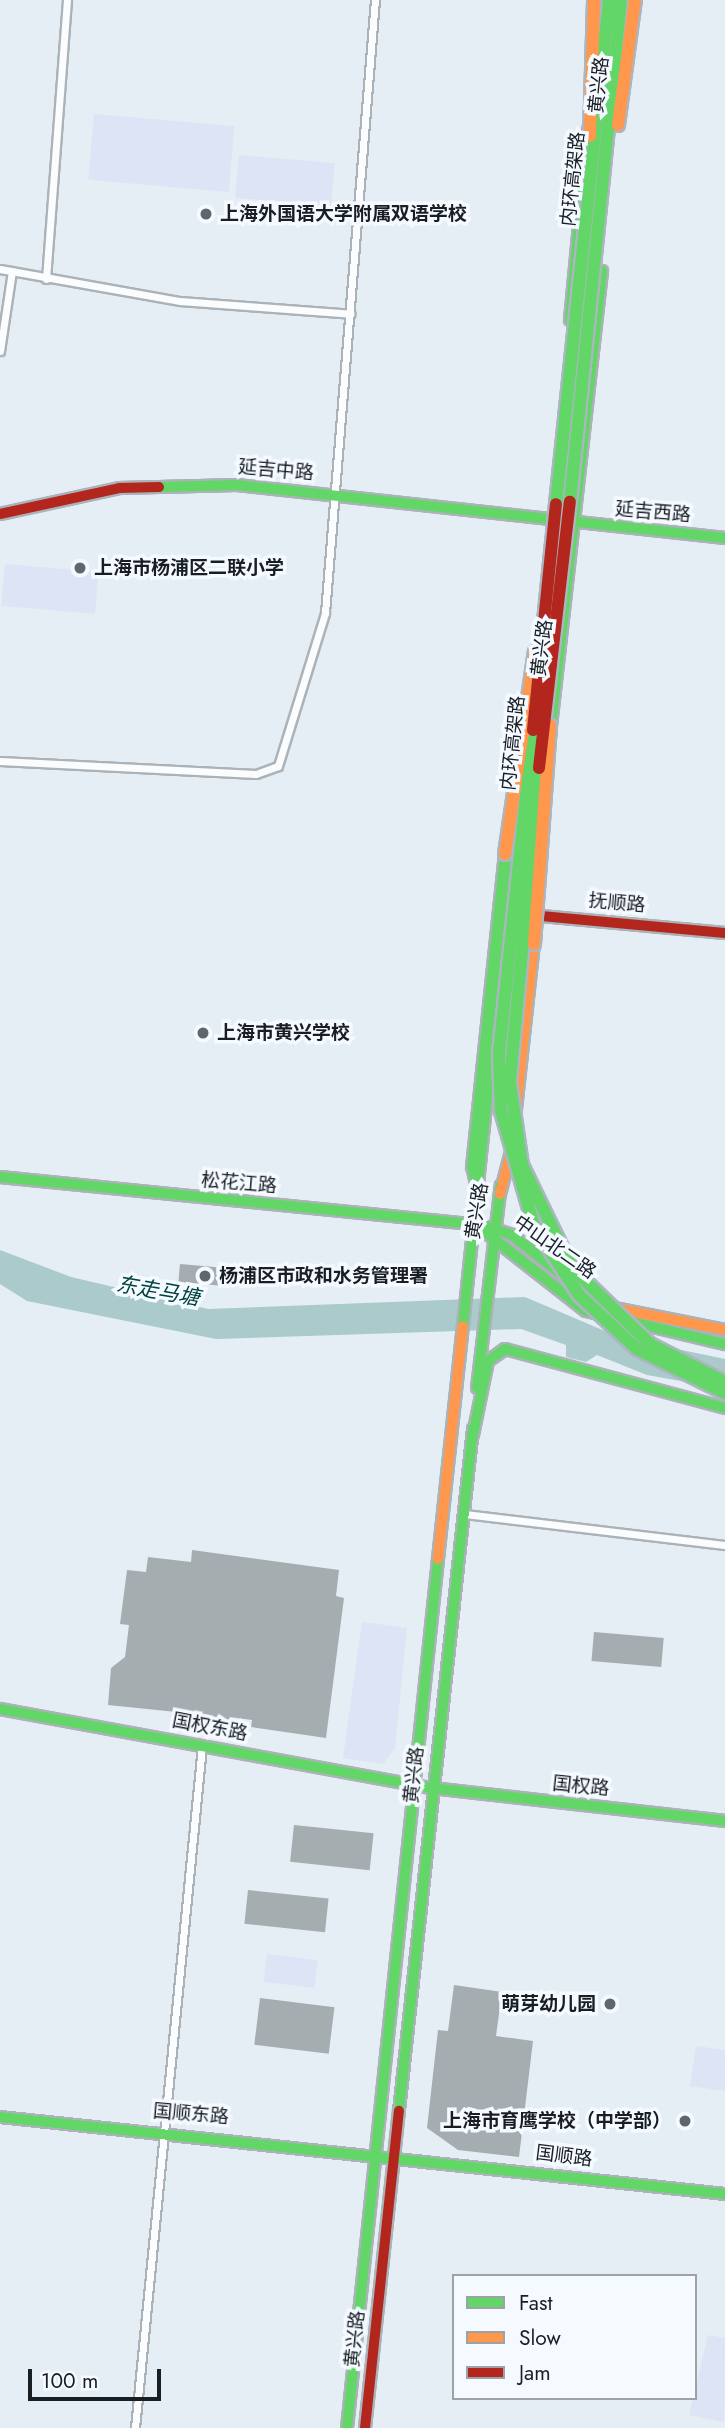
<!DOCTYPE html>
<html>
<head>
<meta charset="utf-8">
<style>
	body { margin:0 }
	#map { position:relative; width:725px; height:2428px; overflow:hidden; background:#e4eef4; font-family:Jost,"Noto Sans SC",sans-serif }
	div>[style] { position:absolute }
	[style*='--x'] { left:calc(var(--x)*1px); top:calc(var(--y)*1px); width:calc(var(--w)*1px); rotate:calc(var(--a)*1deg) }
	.green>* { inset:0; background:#dde4f6; transform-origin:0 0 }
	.water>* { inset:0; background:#abcacb }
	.building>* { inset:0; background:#a5adb1; transform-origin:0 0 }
	.roads { filter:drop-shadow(2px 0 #abb3b8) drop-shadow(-2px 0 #abb3b8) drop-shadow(0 2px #abb3b8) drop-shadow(0 -2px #abb3b8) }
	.street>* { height:7px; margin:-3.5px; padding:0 3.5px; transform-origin:3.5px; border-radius:3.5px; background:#fbfcfd }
	.fast>* { height:10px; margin:-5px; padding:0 5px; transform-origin:5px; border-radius:5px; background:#63d668 }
	.slow>* { height:10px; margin:-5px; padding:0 5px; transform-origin:5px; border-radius:5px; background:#ff974d }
	.jam>* { height:10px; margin:-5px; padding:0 5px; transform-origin:5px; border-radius:5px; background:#b3261e }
	.bridges { filter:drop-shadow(2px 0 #acb6c1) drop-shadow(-2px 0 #acb6c1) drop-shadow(0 2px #acb6c1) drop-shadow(0 -2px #acb6c1) }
	.fast-bridge>* { height:12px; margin:-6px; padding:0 6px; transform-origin:6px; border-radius:6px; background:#63d668 }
	.slow-bridge>* { height:12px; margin:-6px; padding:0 6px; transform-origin:6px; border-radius:6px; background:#ff974d }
	.jam-bridge>* { height:12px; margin:-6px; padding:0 6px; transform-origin:6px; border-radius:6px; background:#b3261e }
	.dots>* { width:19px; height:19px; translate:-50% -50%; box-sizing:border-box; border:4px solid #f4faff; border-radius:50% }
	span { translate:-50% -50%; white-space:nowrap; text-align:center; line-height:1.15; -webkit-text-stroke:7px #f4faff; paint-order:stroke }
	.street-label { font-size:19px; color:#181e22 }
	.poi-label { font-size:19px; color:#181e22; font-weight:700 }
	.left { translate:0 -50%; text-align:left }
	.right { translate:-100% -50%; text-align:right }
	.water-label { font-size:21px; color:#014241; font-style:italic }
	.legend { position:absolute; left:452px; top:2274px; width:245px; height:126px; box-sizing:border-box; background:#f4faff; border:2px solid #9ca2a7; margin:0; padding:9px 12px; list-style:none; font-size:21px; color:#181e22 }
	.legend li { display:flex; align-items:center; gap:14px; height:35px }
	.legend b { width:35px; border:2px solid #9ca2a7 }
	.scale { position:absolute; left:28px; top:2369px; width:133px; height:32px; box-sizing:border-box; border:4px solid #181e22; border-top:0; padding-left:9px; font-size:21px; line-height:24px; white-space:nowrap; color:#181e22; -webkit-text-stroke:5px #f4faff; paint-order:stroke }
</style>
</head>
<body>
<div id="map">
	<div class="green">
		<div style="left:94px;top:114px;width:141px;height:66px;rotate:5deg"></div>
		<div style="left:239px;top:155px;width:96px;height:43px;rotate:5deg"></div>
		<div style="left:5px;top:564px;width:94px;height:42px;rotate:5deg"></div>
		<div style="clip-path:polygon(362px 1622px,407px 1628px,395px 1748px,383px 1764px,343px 1758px)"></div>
		<div style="left:267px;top:1954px;width:51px;height:28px;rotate:7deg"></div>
		<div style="clip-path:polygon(696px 2046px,725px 2050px,725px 2091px,690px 2086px)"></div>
		<div style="clip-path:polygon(708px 2335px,725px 2338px,724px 2422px,689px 2415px)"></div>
	</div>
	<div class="water">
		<div style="clip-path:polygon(0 1250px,71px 1277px,208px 1309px,525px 1297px,619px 1337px,725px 1359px,725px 1389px,647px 1375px,597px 1355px,586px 1362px,566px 1357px,566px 1345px,521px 1329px,216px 1339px,27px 1301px,0 1284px)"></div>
	</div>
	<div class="building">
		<div style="left:180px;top:1264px;width:52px;height:18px;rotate:5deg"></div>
		<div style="clip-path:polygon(192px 1550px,339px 1570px,336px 1596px,344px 1598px,326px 1738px,251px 1727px,252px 1720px,230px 1717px,229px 1730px,195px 1723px,196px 1714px,108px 1705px,111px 1668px,125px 1657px,129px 1625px,120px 1624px,127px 1570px,146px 1572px,148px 1557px,191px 1562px)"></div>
		<div style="left:594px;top:1632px;width:70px;height:29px;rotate:5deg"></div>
		<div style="left:294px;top:1825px;width:80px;height:37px;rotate:6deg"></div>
		<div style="left:248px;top:1890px;width:81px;height:34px;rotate:6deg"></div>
		<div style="clip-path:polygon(454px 1985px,502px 1992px,496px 2036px,533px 2041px,519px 2157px,458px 2150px,427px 2128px,438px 2030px,448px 2031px)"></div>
		<div style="left:260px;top:1998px;width:75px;height:47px;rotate:7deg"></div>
	</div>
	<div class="roads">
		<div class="street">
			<div style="--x:0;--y:269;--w:183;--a:10.1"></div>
			<div style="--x:180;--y:301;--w:171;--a:4.3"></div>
			<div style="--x:46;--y:279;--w:280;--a:-85.7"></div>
			<div style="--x:0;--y:351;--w:81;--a:-81.5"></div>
			<div style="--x:0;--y:761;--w:256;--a:2.9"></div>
			<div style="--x:256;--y:774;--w:23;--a:-20"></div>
			<div style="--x:278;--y:766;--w:160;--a:-72.9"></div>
			<div style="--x:325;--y:613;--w:615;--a:-85.34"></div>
			<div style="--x:464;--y:1514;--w:263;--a:6.8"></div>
			<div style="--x:135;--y:2428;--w:685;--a:-84.39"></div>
		</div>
		<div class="fast">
			<div style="--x:570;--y:320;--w:191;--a:-84.6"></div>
			<div style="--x:159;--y:487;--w:78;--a:-1.5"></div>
			<div style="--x:237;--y:485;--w:491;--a:6.2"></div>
			<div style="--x:550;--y:735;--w:467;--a:-83.6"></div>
			<div style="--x:0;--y:1177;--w:477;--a:5.7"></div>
			<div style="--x:478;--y:1192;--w:26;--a:-103"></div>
			<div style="--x:472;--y:1167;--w:315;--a:-84"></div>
			<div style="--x:475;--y:1224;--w:141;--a:38.1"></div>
			<div style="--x:586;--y:1311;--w:143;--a:13.4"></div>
			<div style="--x:488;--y:1227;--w:25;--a:18"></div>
			<div style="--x:512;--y:1235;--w:63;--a:38.5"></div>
			<div style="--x:463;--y:1326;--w:527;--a:-84.01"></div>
			<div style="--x:477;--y:1388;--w:204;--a:-83.3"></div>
			<div style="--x:473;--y:1435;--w:76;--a:-78.5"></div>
			<div style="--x:488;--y:1361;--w:21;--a:-35"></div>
			<div style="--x:505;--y:1349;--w:228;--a:15"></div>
			<div style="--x:0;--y:1709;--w:439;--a:10.4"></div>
			<div style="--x:432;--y:1788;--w:295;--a:6.4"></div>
			<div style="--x:399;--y:2111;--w:686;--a:-83.81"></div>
			<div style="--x:0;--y:2117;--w:729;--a:6.06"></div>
			<div style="--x:347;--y:2428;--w:874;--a:-84.02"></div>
		</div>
		<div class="slow">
			<div style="--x:516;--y:1109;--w:166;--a:-83.8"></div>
			<div style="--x:500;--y:1194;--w:48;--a:-75.4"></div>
			<div style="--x:574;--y:1284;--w:47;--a:31"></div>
			<div style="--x:614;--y:1308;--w:113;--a:11.2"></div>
			<div style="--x:438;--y:1559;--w:234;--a:-83.9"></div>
		</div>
		<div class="jam">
			<div style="--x:0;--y:514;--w:122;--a:-12.3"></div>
			<div style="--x:119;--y:488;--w:40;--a:-1.4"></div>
			<div style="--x:530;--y:915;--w:196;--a:5.3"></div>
			<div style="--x:365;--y:2428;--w:319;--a:-83.9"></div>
		</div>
	</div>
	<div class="bridges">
		<div class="fast-bridge">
			<div style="--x:570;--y:502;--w:505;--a:-84.2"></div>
			<div style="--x:556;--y:504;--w:507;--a:-84"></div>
			<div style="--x:533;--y:730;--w:327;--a:96"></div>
			<div style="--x:499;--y:1055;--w:56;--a:88"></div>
			<div style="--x:501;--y:1111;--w:120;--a:74"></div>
			<div style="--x:534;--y:1226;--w:82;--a:56.9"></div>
			<div style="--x:579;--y:1295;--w:79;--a:43"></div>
			<div style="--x:637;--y:1349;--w:98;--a:26.6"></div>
			<div style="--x:539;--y:768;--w:316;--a:95.3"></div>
			<div style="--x:510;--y:1083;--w:83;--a:81.7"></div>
			<div style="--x:522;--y:1165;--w:114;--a:64.1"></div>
			<div style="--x:572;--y:1268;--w:109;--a:44.3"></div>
			<div style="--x:650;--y:1344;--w:84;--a:26.9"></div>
		</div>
		<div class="slow-bridge">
			<div style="--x:618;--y:125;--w:126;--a:-82.3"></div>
			<div style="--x:590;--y:136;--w:136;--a:-88.3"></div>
			<div style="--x:505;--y:854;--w:204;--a:-81.6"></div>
			<div style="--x:534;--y:944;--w:219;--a:-85.8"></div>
		</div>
		<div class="jam-bridge">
			<div style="--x:533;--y:730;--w:227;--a:-84.2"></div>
			<div style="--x:539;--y:768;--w:268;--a:-83.4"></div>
		</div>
	</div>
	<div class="dots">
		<div style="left:206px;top:214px;background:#5f676c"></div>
		<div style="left:80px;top:568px;background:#5f676c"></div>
		<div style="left:203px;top:1033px;background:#5f676c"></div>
		<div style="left:205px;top:1276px;background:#5f676c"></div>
		<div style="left:610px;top:2004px;background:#5f676c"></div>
		<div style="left:685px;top:2121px;background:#5f676c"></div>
	</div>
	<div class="street-label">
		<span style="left:599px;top:85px;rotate:-84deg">黄兴路</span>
		<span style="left:573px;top:179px;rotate:-84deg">内环高架路</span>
		<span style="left:276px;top:470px;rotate:5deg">延吉中路</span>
		<span style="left:653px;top:512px;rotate:5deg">延吉西路</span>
		<span style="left:542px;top:648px;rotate:-83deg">黄兴路</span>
		<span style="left:513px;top:743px;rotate:-84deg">内环高架路</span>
		<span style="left:617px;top:903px;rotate:5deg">抚顺路</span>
		<span style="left:239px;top:1183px;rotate:5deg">松花江路</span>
		<span style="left:477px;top:1211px;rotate:-81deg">黄兴路</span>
		<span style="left:555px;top:1247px;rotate:35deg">中山北二路</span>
		<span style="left:210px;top:1727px;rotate:11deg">国权东路</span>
		<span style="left:414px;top:1775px;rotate:-84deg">黄兴路</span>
		<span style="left:581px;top:1786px;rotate:6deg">国权路</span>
		<span style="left:191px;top:2114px;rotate:5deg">国顺东路</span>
		<span style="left:564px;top:2156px;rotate:7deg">国顺路</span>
		<span style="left:355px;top:2339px;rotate:-84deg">黄兴路</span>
	</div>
	<div class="poi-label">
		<span class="left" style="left:220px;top:214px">上海外国语大学附属双语学校</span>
		<span class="left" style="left:94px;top:568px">上海市杨浦区二联小学</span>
		<span class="left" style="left:217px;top:1033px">上海市黄兴学校</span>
		<span class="left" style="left:219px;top:1276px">杨浦区市政和水务管理署</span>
		<span class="right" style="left:596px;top:2004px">萌芽幼儿园</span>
		<span class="right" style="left:671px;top:2121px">上海市育鹰学校（中学部）</span>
	</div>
	<div class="water-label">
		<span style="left:158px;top:1291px;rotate:10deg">东走马塘</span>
	</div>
	<ul class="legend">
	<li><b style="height:9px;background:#63d668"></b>Fast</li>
	<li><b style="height:9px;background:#ff974d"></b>Slow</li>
	<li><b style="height:9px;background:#b3261e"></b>Jam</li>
	</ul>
	<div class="scale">100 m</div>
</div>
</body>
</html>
